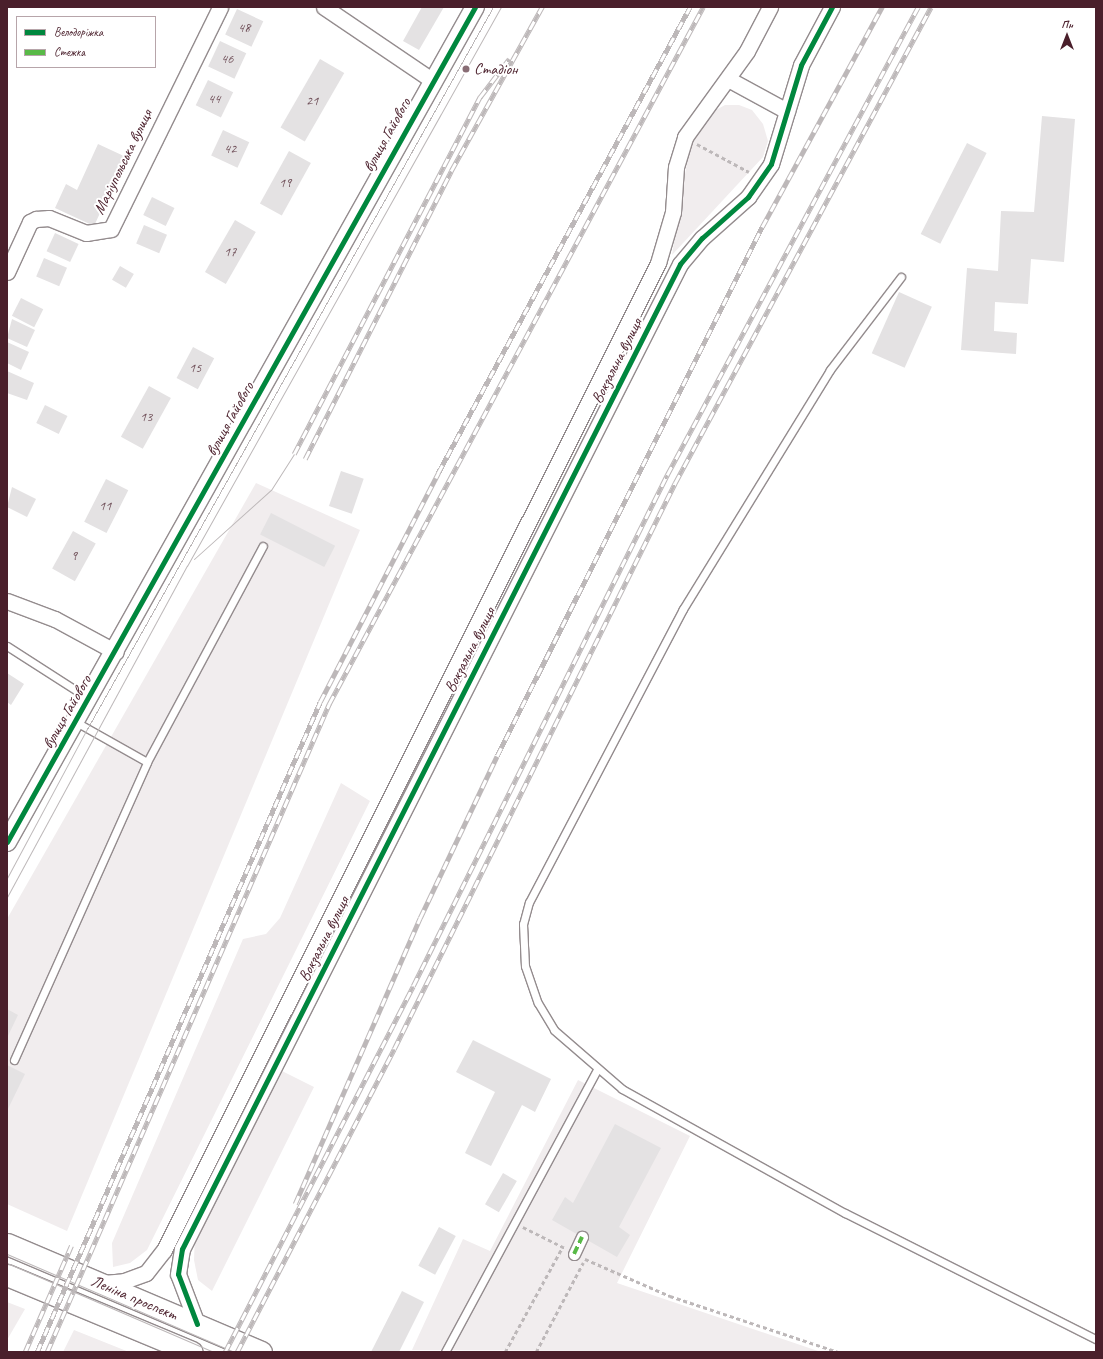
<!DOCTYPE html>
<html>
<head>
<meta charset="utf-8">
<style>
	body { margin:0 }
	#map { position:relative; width:1103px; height:1359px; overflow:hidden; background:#fff; font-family:Caveat,sans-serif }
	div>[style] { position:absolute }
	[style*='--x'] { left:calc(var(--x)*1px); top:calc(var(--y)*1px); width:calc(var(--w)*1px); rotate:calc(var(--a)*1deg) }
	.built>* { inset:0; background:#f1edee }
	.building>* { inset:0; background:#e4e2e3; transform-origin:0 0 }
	.path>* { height:2.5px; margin-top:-1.25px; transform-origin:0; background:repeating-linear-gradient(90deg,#bdb8b9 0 4px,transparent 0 7px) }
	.roads { filter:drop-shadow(1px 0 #948c8e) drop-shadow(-1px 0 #948c8e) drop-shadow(0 1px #948c8e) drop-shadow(0 -1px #948c8e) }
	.service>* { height:7px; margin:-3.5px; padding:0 3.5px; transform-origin:3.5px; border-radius:3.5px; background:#fff }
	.pedestrian>* { height:11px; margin:-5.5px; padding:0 5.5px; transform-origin:5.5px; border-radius:5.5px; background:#fff }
	.minor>* { height:15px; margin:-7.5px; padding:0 7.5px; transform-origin:7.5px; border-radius:7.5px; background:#fff }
	.tertiary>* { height:18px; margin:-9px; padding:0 9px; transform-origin:9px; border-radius:9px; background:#fff }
	.secondary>* { height:21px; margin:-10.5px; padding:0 10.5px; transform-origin:10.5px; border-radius:10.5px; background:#fff }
	.tram>* { height:1px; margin:-0.5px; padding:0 0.5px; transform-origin:0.5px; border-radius:0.5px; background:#bdb8b9 }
	.rail>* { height:4.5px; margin-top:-2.25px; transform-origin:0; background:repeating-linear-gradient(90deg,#fff 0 9px,#bdb8b9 0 18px); box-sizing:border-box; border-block:1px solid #bdb8b9 }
	.quiet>* { height:4px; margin-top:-2px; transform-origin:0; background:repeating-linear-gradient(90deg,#58b947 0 8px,transparent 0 12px) }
	.cycleway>* { height:5px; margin:-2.5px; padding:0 2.5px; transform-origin:2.5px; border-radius:2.5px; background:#00873e }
	.dots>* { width:11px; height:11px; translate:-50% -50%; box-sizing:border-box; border:2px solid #fff; border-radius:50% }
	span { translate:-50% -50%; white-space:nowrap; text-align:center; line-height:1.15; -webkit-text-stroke:4px #fff; paint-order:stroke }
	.number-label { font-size:14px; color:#705059 }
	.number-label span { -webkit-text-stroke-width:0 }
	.poi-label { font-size:16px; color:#4a1f2b }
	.left { translate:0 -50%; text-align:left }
	.street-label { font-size:16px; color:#4a1f2b }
	.frame { position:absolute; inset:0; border:8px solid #4a1f2b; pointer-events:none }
	.legend { position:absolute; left:16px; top:16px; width:140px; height:52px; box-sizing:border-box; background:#fff; border:1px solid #b7a5aa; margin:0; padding:5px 7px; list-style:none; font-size:12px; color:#4a1f2b }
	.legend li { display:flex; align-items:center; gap:8px; height:20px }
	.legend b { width:20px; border:1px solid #b7a5aa }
	.north { position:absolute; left:1047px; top:16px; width:40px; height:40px; -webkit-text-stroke:3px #fff; paint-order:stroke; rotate:0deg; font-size:11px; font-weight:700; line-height:16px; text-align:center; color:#4a1f2b }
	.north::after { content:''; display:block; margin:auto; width:14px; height:18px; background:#4a1f2b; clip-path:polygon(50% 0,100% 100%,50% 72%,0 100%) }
</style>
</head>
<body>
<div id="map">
	<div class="built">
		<div style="clip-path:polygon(725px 105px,739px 105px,752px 110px,763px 124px,768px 141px,763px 157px,672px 255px,689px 150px,696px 130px,707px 115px)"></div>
		<div style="clip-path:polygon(256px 483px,360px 530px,67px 1231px,7px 1204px,7px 919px)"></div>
		<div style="clip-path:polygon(341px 783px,370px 801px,147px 1250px,130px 1263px,113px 1267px,112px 1243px,243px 939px,266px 934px,280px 918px)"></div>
		<div style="clip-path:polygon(282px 1071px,314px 1087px,212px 1291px,198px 1280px,194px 1260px,195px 1235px)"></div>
		<div style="clip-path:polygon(578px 1080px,690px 1136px,617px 1283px,821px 1352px,412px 1350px,463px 1239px,490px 1251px)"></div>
		<div style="clip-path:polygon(7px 1302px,25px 1309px,7px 1340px)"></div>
		<div style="clip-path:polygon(74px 1330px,129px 1352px,63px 1352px)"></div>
	</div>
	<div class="building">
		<div style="clip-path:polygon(422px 7px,444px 7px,419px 50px,403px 41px)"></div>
		<div style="left:237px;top:9px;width:29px;height:28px;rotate:25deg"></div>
		<div style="left:220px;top:41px;width:29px;height:28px;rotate:25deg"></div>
		<div style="left:320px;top:59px;width:28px;height:79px;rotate:30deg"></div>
		<div style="left:208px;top:80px;width:28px;height:28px;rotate:26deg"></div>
		<div style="clip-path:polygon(1042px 116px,1075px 119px,1064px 262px,1031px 259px,1028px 304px,995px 302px,994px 331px,1017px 333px,1016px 354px,961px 350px,967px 268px,998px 271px,1001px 211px,1034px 212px)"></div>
		<div style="left:223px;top:130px;width:29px;height:28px;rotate:25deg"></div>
		<div style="left:967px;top:143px;width:22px;height:102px;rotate:27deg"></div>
		<div style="clip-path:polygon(98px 144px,126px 157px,94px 226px,55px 208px,66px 184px,77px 190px)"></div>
		<div style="left:289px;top:151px;width:25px;height:60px;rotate:29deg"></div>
		<div style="left:152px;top:197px;width:25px;height:20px;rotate:26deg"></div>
		<div style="left:235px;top:220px;width:24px;height:60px;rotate:30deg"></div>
		<div style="left:144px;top:225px;width:25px;height:20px;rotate:23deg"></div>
		<div style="left:55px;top:233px;width:26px;height:20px;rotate:25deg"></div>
		<div style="left:44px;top:258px;width:25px;height:20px;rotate:23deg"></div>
		<div style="left:120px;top:266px;width:16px;height:16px;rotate:30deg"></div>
		<div style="left:899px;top:292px;width:36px;height:67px;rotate:24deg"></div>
		<div style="left:21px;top:298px;width:25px;height:20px;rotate:27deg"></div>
		<div style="clip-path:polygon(12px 319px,35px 330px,27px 347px,7px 338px)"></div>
		<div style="clip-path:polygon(7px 342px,29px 352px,21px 370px,7px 363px)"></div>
		<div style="left:193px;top:347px;width:24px;height:35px;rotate:28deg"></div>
		<div style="clip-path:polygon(7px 371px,34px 383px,27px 400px,7px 393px)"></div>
		<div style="left:149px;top:386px;width:25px;height:58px;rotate:29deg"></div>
		<div style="left:45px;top:405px;width:25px;height:20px;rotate:26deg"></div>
		<div style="left:341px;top:471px;width:24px;height:37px;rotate:19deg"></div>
		<div style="left:106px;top:479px;width:25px;height:48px;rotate:27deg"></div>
		<div style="clip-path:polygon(12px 487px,36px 499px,27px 517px,7px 507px)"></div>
		<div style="left:271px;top:513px;width:72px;height:24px;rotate:27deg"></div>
		<div style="left:73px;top:531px;width:26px;height:43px;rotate:29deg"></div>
		<div style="clip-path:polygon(7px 673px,24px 684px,11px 705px,7px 702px)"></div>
		<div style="clip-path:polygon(7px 1009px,18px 1015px,7px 1038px)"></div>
		<div style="clip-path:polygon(473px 1040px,551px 1079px,535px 1112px,522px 1105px,491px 1166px,465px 1153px,495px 1092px,456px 1072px)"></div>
		<div style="clip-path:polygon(7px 1065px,25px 1074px,7px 1111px)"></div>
		<div style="clip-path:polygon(615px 1124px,661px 1148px,619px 1227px,630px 1235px,617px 1257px,552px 1220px,565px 1197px,573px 1203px)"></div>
		<div style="left:503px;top:1173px;width:16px;height:36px;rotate:30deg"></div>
		<div style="left:439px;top:1227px;width:19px;height:44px;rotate:28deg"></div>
		<div style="clip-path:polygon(402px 1291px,424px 1302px,399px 1352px,371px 1352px)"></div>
	</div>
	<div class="path">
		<div style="--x:697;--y:144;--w:59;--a:28.3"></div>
		<div style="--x:523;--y:1227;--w:47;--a:26.6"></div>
		<div style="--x:585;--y:1259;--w:93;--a:23.5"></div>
		<div style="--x:670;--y:1296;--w:177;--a:18.4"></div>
		<div style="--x:505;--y:1352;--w:119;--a:-61.3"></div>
		<div style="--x:536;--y:1352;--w:101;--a:-62.2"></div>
	</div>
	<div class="roads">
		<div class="service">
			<div style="--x:901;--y:277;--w:117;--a:127.4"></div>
			<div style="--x:830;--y:370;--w:281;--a:121.6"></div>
			<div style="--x:683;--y:609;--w:331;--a:117.7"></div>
			<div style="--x:529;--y:902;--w:23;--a:105"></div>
			<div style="--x:523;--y:924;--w:42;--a:87.3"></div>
			<div style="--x:525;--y:966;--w:39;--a:71"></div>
			<div style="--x:538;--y:1003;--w:31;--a:59"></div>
			<div style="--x:554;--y:1030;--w:90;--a:40.9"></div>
			<div style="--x:622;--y:1089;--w:255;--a:29.1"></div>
			<div style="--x:845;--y:1213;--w:281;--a:26.7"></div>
			<div style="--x:7;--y:646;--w:96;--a:32.7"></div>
			<div style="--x:76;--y:722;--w:81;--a:29.4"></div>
			<div style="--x:14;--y:1060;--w:326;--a:-65.9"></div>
			<div style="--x:147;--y:762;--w:245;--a:-61.8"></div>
			<div style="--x:445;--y:1352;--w:320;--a:-61.7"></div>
		</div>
		<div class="pedestrian">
			<div style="--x:574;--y:1254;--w:19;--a:-65"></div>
		</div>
		<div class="minor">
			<div style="--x:324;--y:7;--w:130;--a:34.1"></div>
			<div style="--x:728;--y:79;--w:67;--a:28.5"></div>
			<div style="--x:7;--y:272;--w:55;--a:-65.3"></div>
			<div style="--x:30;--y:222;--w:7;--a:-27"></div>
			<div style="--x:36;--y:219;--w:13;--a:-4"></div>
			<div style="--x:49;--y:218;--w:40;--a:22"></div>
			<div style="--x:86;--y:233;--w:25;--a:-9"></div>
			<div style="--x:111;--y:229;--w:247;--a:-63.8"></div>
			<div style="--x:7;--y:601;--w:51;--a:20.6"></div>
			<div style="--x:55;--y:619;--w:69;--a:28.4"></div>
			<div style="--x:103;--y:1283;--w:21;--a:-5"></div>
			<div style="--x:124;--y:1281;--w:23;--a:-20"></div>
			<div style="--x:146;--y:1273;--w:29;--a:-52"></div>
			<div style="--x:164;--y:1250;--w:1104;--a:-63.41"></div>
			<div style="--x:658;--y:263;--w:53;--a:-73.6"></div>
			<div style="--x:673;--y:212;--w:45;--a:-86.2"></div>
			<div style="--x:676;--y:167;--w:31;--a:-73"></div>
			<div style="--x:685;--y:137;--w:106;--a:-54.2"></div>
			<div style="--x:747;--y:51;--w:50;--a:-62.4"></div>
			<div style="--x:197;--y:1324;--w:53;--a:-110.8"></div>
			<div style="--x:178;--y:1274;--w:25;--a:-81"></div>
			<div style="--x:182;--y:1249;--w:1104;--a:-63.18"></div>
			<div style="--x:680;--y:264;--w:34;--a:-50"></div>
			<div style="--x:702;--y:238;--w:62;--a:-41.7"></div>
			<div style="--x:748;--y:197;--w:40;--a:-55.1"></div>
			<div style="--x:771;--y:164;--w:103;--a:-73.1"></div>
			<div style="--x:801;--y:65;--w:66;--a:-61.9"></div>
		</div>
		<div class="tertiary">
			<div style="--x:7;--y:842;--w:957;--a:-60.73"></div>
		</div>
		<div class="secondary">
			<div style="--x:7;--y:1244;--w:276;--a:23"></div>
			<div style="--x:7;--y:1275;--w:200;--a:22.6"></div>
		</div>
	</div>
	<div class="tram">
		<div style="--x:194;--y:559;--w:103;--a:-41.9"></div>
		<div style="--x:271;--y:490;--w:43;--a:-57.4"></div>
		<div style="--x:7;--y:878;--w:169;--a:-61.8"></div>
		<div style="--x:87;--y:729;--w:828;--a:-60.65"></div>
		<div style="--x:7;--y:897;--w:377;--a:-61.5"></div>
		<div style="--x:187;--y:566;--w:641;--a:-60.68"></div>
		<div style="--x:7;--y:1254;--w:248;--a:23.3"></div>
		<div style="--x:7;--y:1263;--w:225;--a:23.3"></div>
	</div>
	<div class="rail">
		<div style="--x:294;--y:454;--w:403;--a:-62.5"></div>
		<div style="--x:480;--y:97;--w:48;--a:-52.7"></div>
		<div style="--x:305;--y:459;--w:323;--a:-63.1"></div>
		<div style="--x:451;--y:171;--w:188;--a:-61"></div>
		<div style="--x:295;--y:1204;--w:312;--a:-66.4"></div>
		<div style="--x:420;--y:918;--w:179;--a:-64.6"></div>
		<div style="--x:497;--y:756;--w:592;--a:-63.39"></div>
		<div style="--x:762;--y:227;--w:251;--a:-61.4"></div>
		<div style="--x:25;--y:1352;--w:116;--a:-66.5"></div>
		<div style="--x:37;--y:1352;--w:709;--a:-66.47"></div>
		<div style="--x:320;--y:702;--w:258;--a:-62.7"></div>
		<div style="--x:438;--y:473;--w:530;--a:-61.6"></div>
		<div style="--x:47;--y:1352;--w:707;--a:-66.48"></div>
		<div style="--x:329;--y:704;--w:791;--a:-61.78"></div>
		<div style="--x:225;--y:1352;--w:411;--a:-62.8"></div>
		<div style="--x:413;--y:986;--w:571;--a:-63.57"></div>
		<div style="--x:667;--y:475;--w:531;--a:-61.79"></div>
		<div style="--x:237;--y:1352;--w:341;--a:-62.6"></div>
		<div style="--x:394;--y:1049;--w:632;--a:-63.6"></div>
		<div style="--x:675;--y:483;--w:540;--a:-61.73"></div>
	</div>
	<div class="quiet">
		<div style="--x:574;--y:1254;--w:19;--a:-65"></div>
	</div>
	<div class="cycleway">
		<div style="--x:7;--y:842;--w:957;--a:-60.73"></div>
		<div style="--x:197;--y:1324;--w:53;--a:-110.8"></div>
		<div style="--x:178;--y:1274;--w:25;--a:-81"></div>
		<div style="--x:182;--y:1249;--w:1104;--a:-63.18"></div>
		<div style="--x:680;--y:264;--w:34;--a:-50"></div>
		<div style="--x:702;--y:238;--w:62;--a:-41.7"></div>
		<div style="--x:748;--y:197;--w:40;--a:-55.1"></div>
		<div style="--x:771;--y:164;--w:103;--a:-73.1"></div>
		<div style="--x:801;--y:65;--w:66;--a:-61.9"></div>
	</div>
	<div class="dots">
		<div style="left:466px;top:69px;background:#896d75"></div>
	</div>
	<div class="number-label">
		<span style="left:244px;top:28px">48</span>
		<span style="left:227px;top:59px">46</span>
		<span style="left:214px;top:99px">44</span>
		<span style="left:312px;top:101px">21</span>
		<span style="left:230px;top:149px">42</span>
		<span style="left:285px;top:183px">19</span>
		<span style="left:230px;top:252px">17</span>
		<span style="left:195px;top:368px">15</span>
		<span style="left:146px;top:417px">13</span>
		<span style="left:105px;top:506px">11</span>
		<span style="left:74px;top:556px">9</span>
	</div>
	<div class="poi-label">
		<span class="left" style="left:474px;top:69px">Стадіон</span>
	</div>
	<div class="street-label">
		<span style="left:387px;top:135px;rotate:-61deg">вулиця Гайового</span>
		<span style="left:123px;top:162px;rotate:-64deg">Маріупольська вулиця</span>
		<span style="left:617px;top:361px;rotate:-63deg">Вокзальна вулиця</span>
		<span style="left:230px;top:419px;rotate:-61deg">вулиця Гайового</span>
		<span style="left:470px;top:650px;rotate:-63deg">Вокзальна вулиця</span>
		<span style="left:67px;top:712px;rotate:-60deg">вулиця Гайового</span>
		<span style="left:324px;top:939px;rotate:-63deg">Вокзальна вулиця</span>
		<span style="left:134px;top:1298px;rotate:23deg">Леніна проспект</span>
	</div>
	<div class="frame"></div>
	<ul class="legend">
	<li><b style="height:5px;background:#00873e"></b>Велодоріжка</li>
	<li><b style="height:5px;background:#58b947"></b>Стежка</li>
	</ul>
	<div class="north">Пн</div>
</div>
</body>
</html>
